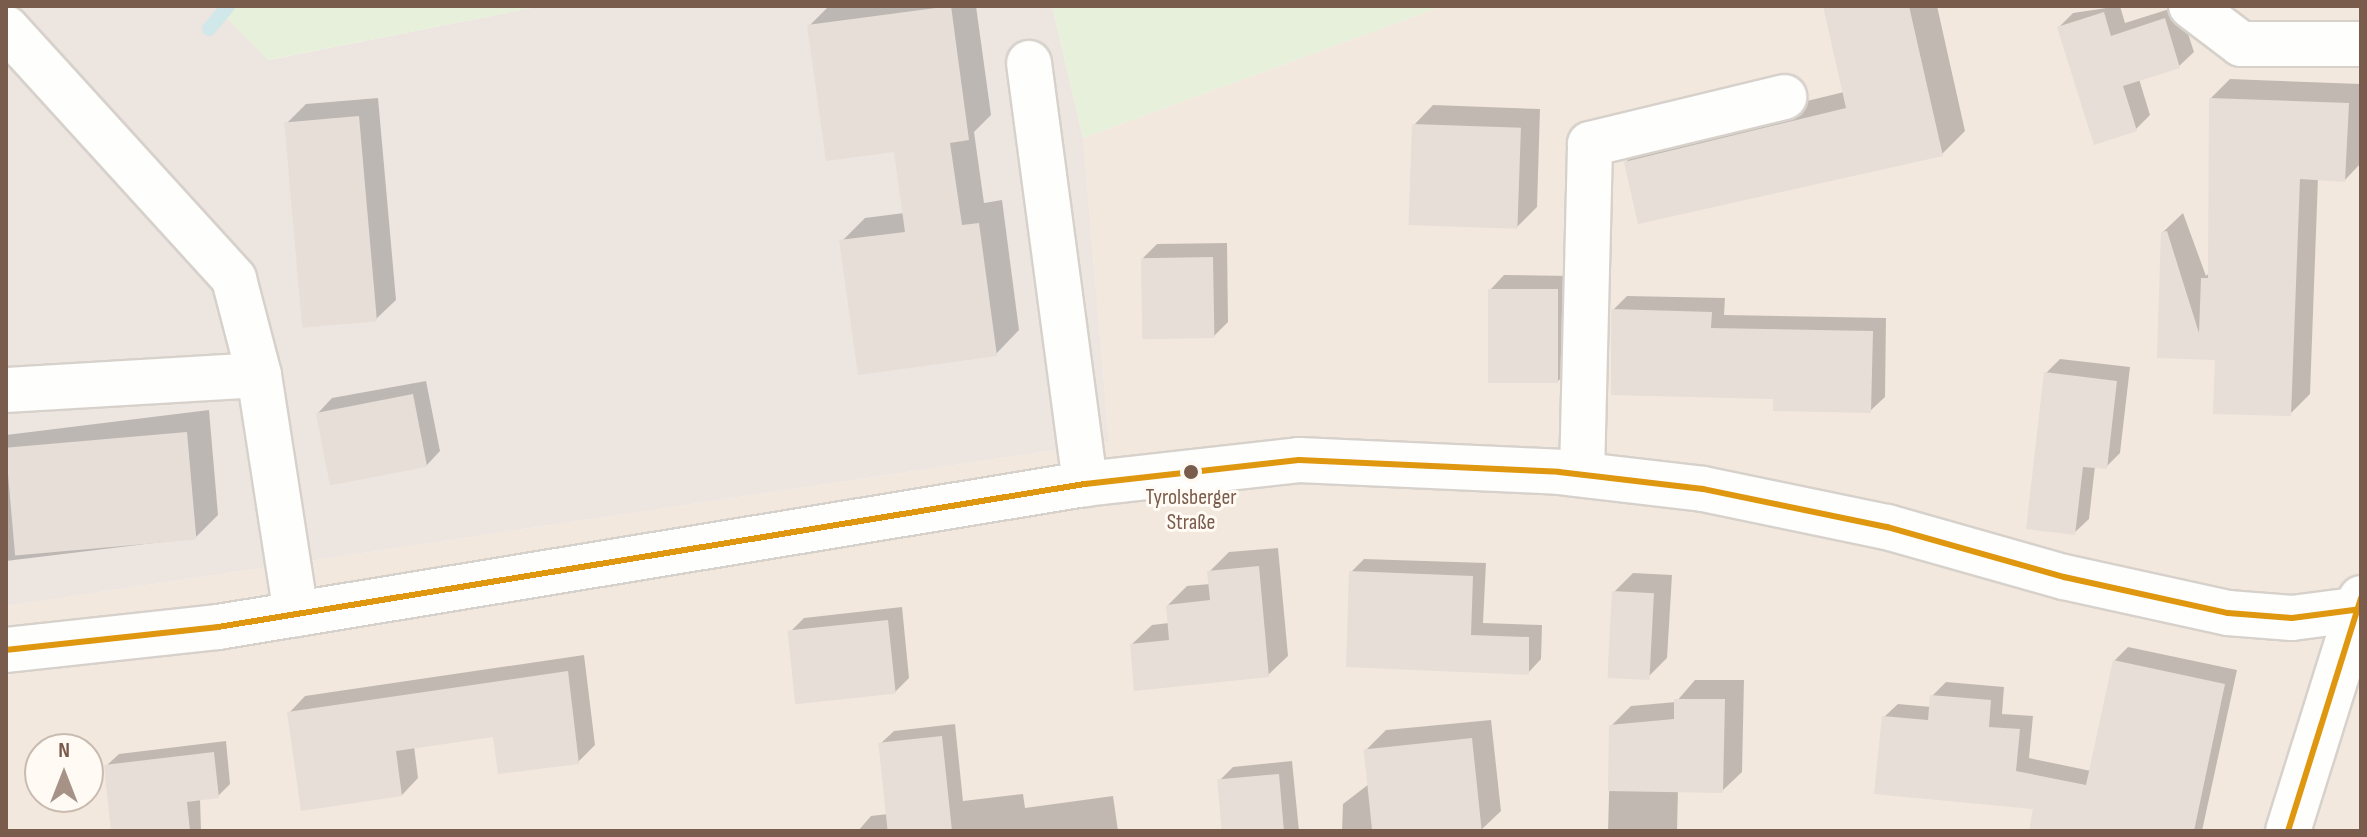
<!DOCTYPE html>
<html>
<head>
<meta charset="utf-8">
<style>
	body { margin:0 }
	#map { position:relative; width:2367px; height:837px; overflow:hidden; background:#f9f5f0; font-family:"Sofia Sans Condensed",sans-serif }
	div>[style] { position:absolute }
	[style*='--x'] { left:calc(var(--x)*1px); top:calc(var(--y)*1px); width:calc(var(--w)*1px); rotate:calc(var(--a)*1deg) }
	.residential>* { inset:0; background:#f2e8de }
	.industrial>* { inset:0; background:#ede5e0 }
	.green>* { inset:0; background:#e7f0db }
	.shadow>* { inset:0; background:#0003 }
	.stream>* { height:14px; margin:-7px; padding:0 7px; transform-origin:7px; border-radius:7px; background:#d0e8ea }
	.building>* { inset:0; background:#e6ded7; transform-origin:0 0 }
	.roads { filter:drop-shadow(2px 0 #d7d1cb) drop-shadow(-2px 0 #d7d1cb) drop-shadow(0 2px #d7d1cb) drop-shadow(0 -2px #d7d1cb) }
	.minor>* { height:44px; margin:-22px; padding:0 22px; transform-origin:22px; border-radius:22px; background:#fefefd }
	.bus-1>* { height:6px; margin:-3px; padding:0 3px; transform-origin:3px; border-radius:3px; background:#de970f }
	.dots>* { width:22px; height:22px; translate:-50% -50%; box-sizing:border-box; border:4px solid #fffaf3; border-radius:50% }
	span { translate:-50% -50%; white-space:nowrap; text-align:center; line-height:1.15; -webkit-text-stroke:6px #fffaf3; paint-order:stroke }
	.bus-label { font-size:22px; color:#7a5c4d }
	.frame { position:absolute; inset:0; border:8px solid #7a5c4d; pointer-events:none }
	.north { position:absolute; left:24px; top:733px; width:80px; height:80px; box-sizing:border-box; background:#fffaf3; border:2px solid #cabbb1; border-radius:50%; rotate:0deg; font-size:22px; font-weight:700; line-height:32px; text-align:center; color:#7a5c4d }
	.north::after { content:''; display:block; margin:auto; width:28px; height:36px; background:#a69286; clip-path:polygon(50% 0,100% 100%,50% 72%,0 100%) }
</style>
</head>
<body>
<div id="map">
	<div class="residential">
		<div style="clip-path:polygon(evenodd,1443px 6px,2361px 6px,2361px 831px,6px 831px,6px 606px,1109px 442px,1083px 138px,1443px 6px,40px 749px,88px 749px,88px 797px,40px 797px,40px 749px)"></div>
	</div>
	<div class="industrial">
		<div style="clip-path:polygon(6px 6px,215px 6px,269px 60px,541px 6px,1052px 6px,1083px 138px,1109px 442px,6px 606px)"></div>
	</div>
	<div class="green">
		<div style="clip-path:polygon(215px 6px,541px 6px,268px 60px)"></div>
		<div style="clip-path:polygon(1052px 6px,1443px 6px,1083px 138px)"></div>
	</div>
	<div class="shadow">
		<div style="clip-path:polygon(829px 6px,976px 6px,991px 115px,974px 132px,984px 203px,1002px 200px,1019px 330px,996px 354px,842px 241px,865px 218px,904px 213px,896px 149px,809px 26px)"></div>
		<div style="clip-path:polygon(1825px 6px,1937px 6px,1965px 131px,1942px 154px,1626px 162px,1649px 139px,1844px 92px)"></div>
		<div style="clip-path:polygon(2120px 6px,2125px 23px,2179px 6px,2194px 52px,2179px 66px,2139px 79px,2150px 115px,2136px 129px,2059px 27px,2073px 13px)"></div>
		<div style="clip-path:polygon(2230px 79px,2361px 84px,2361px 163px,2345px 180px,2318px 178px,2310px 394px,2290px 414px,2217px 359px,2159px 356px,2163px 232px,2183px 213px,2206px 276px,2210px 272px,2211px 98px)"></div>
		<div style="clip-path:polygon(378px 98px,396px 300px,376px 319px,286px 124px,306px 104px)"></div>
		<div style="clip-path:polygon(1433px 105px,1540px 109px,1537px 207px,1517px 227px,1414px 125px)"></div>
		<div style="clip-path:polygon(1227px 243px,1228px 322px,1214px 336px,1143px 258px,1157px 244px)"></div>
		<div style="clip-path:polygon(1504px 275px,1571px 276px,1573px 367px,1558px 381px,1490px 290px)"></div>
		<div style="clip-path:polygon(1627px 296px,1725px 298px,1724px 315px,1886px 318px,1885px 397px,1870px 411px,1775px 397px,1613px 310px)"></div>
		<div style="clip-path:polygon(2060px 359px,2130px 367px,2120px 453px,2106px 467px,2095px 466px,2089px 519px,2074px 533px,2046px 373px)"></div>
		<div style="clip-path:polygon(426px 381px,440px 451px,426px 466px,318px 413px,332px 398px)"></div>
		<div style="clip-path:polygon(209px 410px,218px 515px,195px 538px,6px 561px,6px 435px)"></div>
		<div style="clip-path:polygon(1278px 548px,1288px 656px,1268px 675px,1132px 644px,1152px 625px,1169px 623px,1168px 605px,1187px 586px,1210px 584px,1209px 572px,1229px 552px)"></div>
		<div style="clip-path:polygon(1364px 559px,1486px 563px,1483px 623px,1542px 625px,1541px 659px,1528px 673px,1351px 572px)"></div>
		<div style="clip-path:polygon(1633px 573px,1672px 575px,1667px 658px,1648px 677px,1614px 592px)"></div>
		<div style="clip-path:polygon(902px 607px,909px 678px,895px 692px,790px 632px,804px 618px)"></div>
		<div style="clip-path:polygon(2128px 647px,2237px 670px,2202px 831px,2031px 831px,2036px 807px,1884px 717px,1898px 704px,1931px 707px,1932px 696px,1946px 682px,2004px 687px,2002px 714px,2033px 716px,2029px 758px,2091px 771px,2114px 661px)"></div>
		<div style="clip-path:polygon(584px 655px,595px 745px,578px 762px,494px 735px,414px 746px,418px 778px,402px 795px,289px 713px,305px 696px)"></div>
		<div style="clip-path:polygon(1695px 680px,1744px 680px,1742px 772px,1722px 791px,1678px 790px,1677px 831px,1608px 831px,1611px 726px,1631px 706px,1676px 702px)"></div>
		<div style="clip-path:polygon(1491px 720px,1501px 811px,1481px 830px,1342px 831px,1343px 804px,1369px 784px,1366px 750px,1386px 730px)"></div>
		<div style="clip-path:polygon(955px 724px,963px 801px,1023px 794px,1025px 808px,1113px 796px,1118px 831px,858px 831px,871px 816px,888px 814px,880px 744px,894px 731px)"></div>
		<div style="clip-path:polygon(226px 741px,230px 784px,218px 796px,200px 798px,201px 831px,113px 831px,106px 766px,119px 754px)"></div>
		<div style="clip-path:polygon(1292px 761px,1299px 831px,1224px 831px,1219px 781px,1233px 767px)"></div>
	</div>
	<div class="stream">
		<div style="--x:209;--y:29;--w:30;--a:-50"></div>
	</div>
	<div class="building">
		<div style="clip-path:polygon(951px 6px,969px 140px,950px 143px,962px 225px,979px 223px,997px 356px,858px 375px,839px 240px,905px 232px,894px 152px,826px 161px,807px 25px)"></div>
		<div style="clip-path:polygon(1823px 6px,1909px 6px,1943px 156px,1638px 224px,1624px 162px,1846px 108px)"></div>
		<div style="clip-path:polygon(2104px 12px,2111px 36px,2165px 18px,2180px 68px,2123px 86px,2137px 131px,2094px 145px,2057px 27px)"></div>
		<div style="clip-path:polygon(2209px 98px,2349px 103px,2345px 182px,2300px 179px,2291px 416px,2213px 414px,2215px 360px,2157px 358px,2161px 232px,2167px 231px,2199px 333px,2201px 278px,2208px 278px)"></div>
		<div style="left:359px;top:116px;width:206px;height:75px;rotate:85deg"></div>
		<div style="left:1412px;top:124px;width:109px;height:101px;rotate:2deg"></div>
		<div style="left:1213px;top:257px;width:81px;height:72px;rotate:89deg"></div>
		<div style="left:1488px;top:289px;width:70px;height:94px"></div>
		<div style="clip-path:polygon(1611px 309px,1712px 312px,1711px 328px,1873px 331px,1871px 413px,1773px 411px,1773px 399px,1611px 395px)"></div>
		<div style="clip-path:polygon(2044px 372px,2117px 381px,2107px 469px,2083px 467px,2075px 535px,2026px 529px)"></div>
		<div style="left:413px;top:394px;width:74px;height:99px;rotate:79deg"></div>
		<div style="left:187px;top:432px;width:108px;height:182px;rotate:85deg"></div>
		<div style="clip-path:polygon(1259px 566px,1269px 677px,1134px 691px,1130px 644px,1169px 640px,1166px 605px,1210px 600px,1207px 571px)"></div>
		<div style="clip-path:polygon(1349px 571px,1473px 576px,1471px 635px,1529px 637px,1529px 675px,1346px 667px)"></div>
		<div style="left:1612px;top:591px;width:42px;height:87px;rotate:3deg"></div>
		<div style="left:888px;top:620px;width:74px;height:101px;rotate:84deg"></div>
		<div style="clip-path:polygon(2113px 660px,2225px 684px,2194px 831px,2029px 831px,2033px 809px,1874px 794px,1882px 716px,1928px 720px,1930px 695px,1991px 700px,1989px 727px,2020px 729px,2016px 771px,2086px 785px)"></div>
		<div style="clip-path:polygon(568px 671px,579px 764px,498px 774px,493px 737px,396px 751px,402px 796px,301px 811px,287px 712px)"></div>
		<div style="clip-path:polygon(1674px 699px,1725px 699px,1723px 793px,1608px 791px,1609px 725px,1674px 719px)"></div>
		<div style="left:942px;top:736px;width:96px;height:64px;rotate:84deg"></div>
		<div style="left:1472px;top:738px;width:94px;height:109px;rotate:84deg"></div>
		<div style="clip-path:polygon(214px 752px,219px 798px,187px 802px,190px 831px,111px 831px,104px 765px)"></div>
		<div style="left:1279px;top:774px;width:57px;height:62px;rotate:85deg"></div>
	</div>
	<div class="roads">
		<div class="minor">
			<div style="--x:2191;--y:6;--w:63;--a:37.2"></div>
			<div style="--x:2241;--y:44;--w:120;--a:0"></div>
			<div style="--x:6;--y:28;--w:339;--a:47.7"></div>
			<div style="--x:234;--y:279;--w:99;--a:75.4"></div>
			<div style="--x:259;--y:375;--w:242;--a:81.2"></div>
			<div style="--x:1029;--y:63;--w:425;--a:82.4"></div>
			<div style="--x:6;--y:390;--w:253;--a:-3.4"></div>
			<div style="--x:1582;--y:474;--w:330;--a:-88.6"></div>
			<div style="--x:1590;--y:144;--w:200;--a:-13.6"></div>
			<div style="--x:6;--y:650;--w:213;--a:-6.2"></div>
			<div style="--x:218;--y:627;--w:879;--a:-9.37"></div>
			<div style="--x:1085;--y:484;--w:215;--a:-6.4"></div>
			<div style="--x:1299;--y:460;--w:260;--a:2.6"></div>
			<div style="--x:1559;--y:472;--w:145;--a:6.7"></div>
			<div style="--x:1703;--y:489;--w:188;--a:11.7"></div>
			<div style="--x:1887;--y:527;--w:184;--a:15.8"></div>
			<div style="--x:2064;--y:577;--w:168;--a:12.4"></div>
			<div style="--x:2228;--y:613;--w:64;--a:4.5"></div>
			<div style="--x:2292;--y:618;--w:70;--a:-7.4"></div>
			<div style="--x:2288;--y:831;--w:244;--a:-72.6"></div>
		</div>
	</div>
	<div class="bus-1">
		<div style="--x:6;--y:650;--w:213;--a:-6.2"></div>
		<div style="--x:218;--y:627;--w:879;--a:-9.37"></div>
		<div style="--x:1085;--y:484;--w:215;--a:-6.4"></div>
		<div style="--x:1299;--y:460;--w:260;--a:2.6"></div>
		<div style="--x:1559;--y:472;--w:145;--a:6.7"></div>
		<div style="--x:1703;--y:489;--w:188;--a:11.7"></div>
		<div style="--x:1887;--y:527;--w:184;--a:15.8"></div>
		<div style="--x:2064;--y:577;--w:168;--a:12.4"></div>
		<div style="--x:2228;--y:613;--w:64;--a:4.5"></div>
		<div style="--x:2292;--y:618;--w:70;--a:-7.4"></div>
		<div style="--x:2288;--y:831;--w:244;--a:-72.6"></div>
	</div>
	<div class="dots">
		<div style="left:1191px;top:472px;background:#7a5c4d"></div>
	</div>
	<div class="bus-label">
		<span style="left:1191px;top:510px">Tyrolsberger<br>Straße</span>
	</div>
	<div class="frame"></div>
	<div class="north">N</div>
</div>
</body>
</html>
